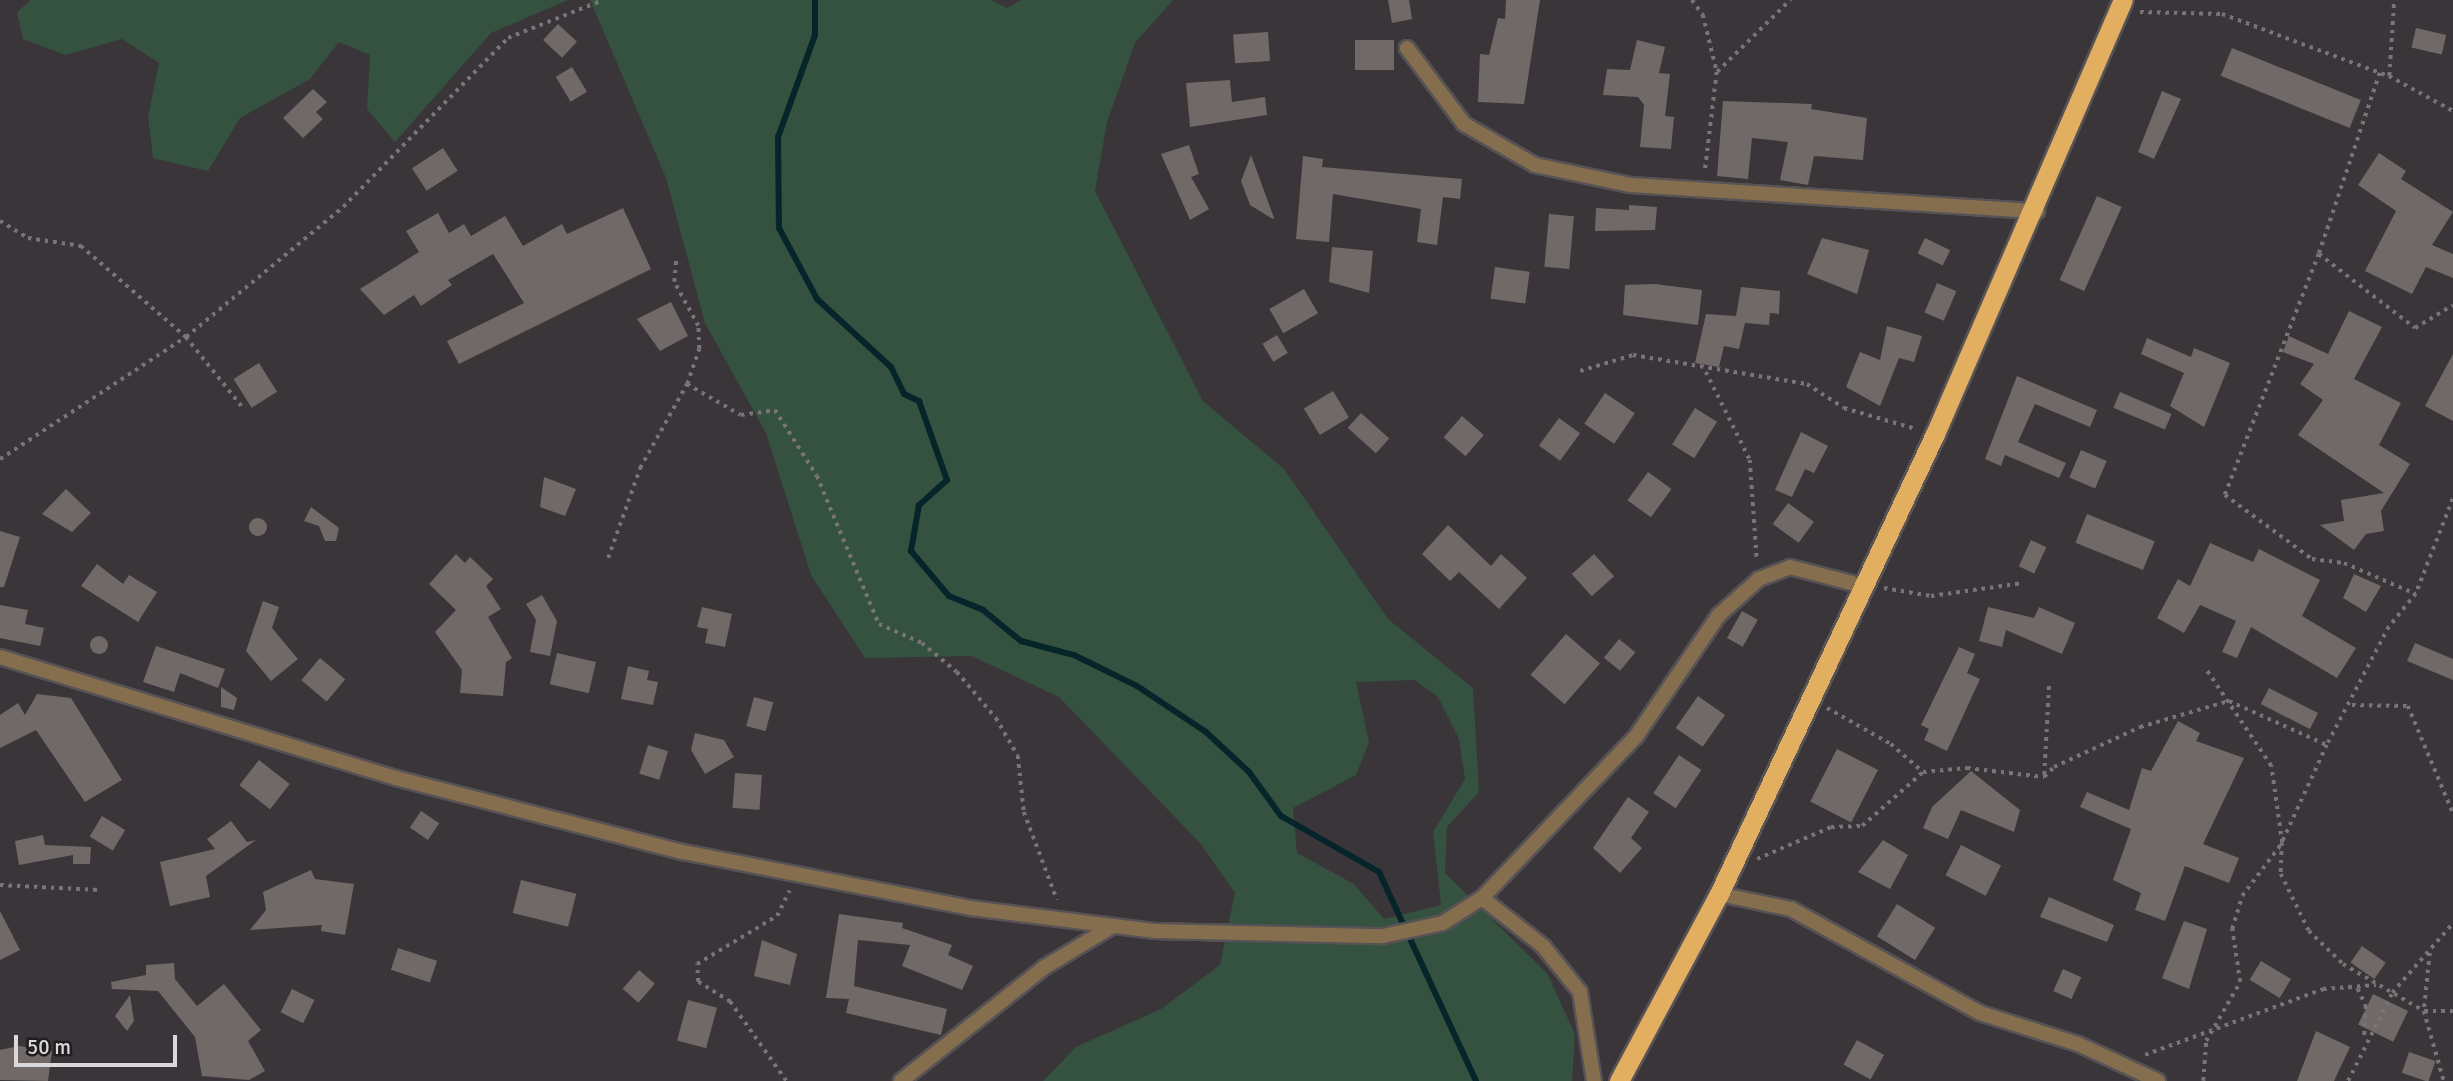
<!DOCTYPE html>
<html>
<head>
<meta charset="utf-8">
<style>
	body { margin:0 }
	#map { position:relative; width:2453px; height:1081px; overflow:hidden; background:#393539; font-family:Signika,sans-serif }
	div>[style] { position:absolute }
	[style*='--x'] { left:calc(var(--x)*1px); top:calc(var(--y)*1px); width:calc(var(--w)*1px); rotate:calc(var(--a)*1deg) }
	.green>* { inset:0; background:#34523f }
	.stream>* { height:6px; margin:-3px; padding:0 3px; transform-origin:3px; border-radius:3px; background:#05252a }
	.building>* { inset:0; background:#706967; transform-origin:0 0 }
	.round { border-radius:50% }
	.path>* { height:3.5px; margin-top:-1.75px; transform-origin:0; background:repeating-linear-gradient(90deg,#787478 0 3.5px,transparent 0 8.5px) }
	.roads { filter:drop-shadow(2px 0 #565256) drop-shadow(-2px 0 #565256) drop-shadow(0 2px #565256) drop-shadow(0 -2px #565256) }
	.minor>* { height:14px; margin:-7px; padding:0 7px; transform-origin:7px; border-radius:7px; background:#856e4d }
	.trunk>* { height:19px; margin:-9.5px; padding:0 9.5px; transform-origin:9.5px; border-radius:9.5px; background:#e2ae60 }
	span { translate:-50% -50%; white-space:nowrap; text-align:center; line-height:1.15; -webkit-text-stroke:5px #1f1d1f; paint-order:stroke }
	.scale { position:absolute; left:14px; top:1035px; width:163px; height:32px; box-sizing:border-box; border:4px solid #dad8da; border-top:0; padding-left:9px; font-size:21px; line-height:24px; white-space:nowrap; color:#dad8da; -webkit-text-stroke:5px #1f1d1f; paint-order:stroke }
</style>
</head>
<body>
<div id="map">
	<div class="green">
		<div style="clip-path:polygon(31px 0,568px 0,491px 33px,395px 142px,367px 109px,370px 55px,339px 42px,310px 79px,240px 118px,208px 171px,153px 158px,148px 117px,159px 63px,122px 39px,65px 55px,23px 39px,17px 12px)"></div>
		<div style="clip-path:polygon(evenodd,590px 0,991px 0,1007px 8px,1021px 0,1173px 0,1135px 43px,1107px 122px,1095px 191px,1203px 401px,1284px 469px,1388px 619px,1473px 688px,1479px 792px,1447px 827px,1445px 873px,1547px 973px,1575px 1034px,1572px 1081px,1043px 1081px,1076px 1047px,1161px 1009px,1220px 965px,1235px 893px,1200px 843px,1059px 697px,972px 656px,865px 658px,811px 575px,766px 433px,705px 323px,666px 178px,590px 0,1415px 680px,1438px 697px,1459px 739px,1465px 779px,1433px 832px,1441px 905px,1384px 919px,1354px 884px,1297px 853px,1293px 808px,1356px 775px,1369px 742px,1356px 682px,1415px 680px)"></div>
	</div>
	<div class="stream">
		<div style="--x:815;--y:0;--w:35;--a:90"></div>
		<div style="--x:815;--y:35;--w:109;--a:109.9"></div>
		<div style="--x:778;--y:137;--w:91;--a:89.4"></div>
		<div style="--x:779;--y:228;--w:81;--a:61.8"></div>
		<div style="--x:817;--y:299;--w:100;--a:42.6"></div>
		<div style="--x:891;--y:367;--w:30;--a:64"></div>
		<div style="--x:904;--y:394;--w:17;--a:25"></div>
		<div style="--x:919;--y:401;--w:84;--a:70.5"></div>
		<div style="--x:947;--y:480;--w:38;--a:138"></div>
		<div style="--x:919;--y:505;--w:47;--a:99.9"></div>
		<div style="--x:911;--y:551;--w:59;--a:49.8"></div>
		<div style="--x:949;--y:596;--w:37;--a:22"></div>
		<div style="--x:983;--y:610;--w:49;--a:39.2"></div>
		<div style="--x:1021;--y:641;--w:55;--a:14.8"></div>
		<div style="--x:1074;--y:655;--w:70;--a:26.2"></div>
		<div style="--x:1137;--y:686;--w:83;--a:33.7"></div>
		<div style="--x:1206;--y:732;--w:59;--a:42.9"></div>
		<div style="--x:1249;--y:772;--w:54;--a:54"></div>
		<div style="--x:1281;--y:816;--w:113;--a:29.7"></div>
		<div style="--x:1379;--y:872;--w:230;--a:65.1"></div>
	</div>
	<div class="building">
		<div style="clip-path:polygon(1388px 0,1409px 0,1412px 19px,1392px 23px)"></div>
		<div style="clip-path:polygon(1506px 0,1540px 0,1524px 104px,1478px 102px,1480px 54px,1489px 55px,1498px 18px,1505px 19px)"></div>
		<div style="left:558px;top:24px;width:26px;height:22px;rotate:43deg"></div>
		<div style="left:2416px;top:28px;width:31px;height:20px;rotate:13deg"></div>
		<div style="left:1268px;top:32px;width:29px;height:35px;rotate:86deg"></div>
		<div style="left:1355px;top:40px;width:39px;height:30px"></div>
		<div style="clip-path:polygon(1637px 40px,1665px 47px,1659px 73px,1670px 74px,1665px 116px,1674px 117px,1671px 149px,1640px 147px,1644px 105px,1638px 97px,1603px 95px,1607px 69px,1630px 70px)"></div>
		<div style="left:2232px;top:48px;width:139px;height:30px;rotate:22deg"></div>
		<div style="left:572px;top:67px;width:29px;height:19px;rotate:59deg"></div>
		<div style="clip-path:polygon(1230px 80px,1232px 102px,1265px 97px,1267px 115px,1190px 127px,1186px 83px)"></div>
		<div style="clip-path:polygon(313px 89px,327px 102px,316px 112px,323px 119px,303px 138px,283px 118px)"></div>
		<div style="clip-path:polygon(2162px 91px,2181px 99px,2154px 159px,2138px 152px)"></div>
		<div style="clip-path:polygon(1723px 101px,1812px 104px,1811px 109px,1867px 118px,1863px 160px,1814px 156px,1808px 185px,1780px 180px,1788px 142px,1752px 138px,1748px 179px,1717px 176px)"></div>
		<div style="clip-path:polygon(1189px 145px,1199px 174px,1191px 177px,1209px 209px,1190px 220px,1161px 154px)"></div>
		<div style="left:443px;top:148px;width:27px;height:37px;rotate:57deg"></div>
		<div style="clip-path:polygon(2379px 153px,2406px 171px,2401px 179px,2453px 212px,2432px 245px,2453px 254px,2453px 278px,2426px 267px,2412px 294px,2365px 271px,2396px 211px,2358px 185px)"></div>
		<div style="clip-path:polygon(1251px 155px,1274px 218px,1273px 219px,1250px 205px,1241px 181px)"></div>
		<div style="clip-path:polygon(1303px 156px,1323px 159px,1322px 167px,1462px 179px,1460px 199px,1443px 197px,1437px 245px,1417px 242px,1421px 209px,1333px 194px,1329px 242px,1296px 239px)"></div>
		<div style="left:2097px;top:196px;width:27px;height:92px;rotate:24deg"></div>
		<div style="clip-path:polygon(1629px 205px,1657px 207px,1655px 230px,1595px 231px,1596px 208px,1629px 210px)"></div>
		<div style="clip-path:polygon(623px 208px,651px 269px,459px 364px,447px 341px,524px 303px,493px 254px,448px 280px,452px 285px,421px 306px,414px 295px,384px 315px,360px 289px,419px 252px,406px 231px,438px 213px,449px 233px,464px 224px,471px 236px,505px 216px,523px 246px,562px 224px,567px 234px)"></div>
		<div style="left:1549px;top:214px;width:25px;height:53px;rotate:5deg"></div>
		<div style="clip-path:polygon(1822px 238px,1869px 250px,1857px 294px,1807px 274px)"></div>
		<div style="left:1925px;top:238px;width:28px;height:17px;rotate:26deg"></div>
		<div style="clip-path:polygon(1332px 247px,1373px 251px,1369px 293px,1329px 282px)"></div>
		<div style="left:1495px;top:267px;width:35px;height:32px;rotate:8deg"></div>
		<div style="left:1937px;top:283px;width:21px;height:32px;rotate:23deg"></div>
		<div style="clip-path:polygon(1655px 284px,1702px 290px,1698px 325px,1623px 315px,1625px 285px)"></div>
		<div style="clip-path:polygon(1741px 287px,1780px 291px,1779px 314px,1770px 313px,1769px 325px,1745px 323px,1739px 349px,1724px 346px,1719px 367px,1695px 363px,1706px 314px,1736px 316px)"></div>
		<div style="left:1304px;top:289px;width:28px;height:40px;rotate:60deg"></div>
		<div style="clip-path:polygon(671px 302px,688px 336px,660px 351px,637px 319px)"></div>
		<div style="clip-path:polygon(2349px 311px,2382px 327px,2354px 379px,2401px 403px,2379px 445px,2410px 464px,2381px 511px,2384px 531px,2366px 534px,2354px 550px,2320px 525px,2344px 521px,2341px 500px,2384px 493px,2298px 435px,2323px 400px,2300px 384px,2314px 364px,2283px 352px,2289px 336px,2328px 354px)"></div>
		<div style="clip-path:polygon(1887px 326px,1922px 336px,1914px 362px,1899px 358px,1880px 406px,1846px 387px,1860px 352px,1880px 360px)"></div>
		<div style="left:1277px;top:335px;width:21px;height:17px;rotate:59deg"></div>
		<div style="clip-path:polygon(2147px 338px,2191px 357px,2194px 348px,2230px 363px,2204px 427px,2170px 406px,2184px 373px,2141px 354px)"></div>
		<div style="clip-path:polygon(2453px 354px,2453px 421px,2425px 406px)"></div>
		<div style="left:259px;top:363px;width:34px;height:30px;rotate:58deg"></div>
		<div style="clip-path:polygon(2017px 376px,2097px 410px,2090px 427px,2035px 404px,2018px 442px,2066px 463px,2059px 478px,2005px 455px,2001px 466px,1985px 459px)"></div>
		<div style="left:1333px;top:391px;width:31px;height:34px;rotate:59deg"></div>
		<div style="left:2120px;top:392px;width:56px;height:17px;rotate:23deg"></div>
		<div style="left:1605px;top:393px;width:36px;height:37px;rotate:34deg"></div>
		<div style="left:1695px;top:408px;width:26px;height:43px;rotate:32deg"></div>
		<div style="left:1361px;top:413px;width:38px;height:20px;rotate:42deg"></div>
		<div style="left:1462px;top:416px;width:29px;height:28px;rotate:41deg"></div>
		<div style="left:1559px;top:418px;width:26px;height:34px;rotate:36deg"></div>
		<div style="clip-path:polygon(1801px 432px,1828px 446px,1814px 473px,1805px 469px,1792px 497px,1775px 490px)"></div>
		<div style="left:2081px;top:450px;width:28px;height:30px;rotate:23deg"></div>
		<div style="left:1648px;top:472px;width:29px;height:35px;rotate:36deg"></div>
		<div style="clip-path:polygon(544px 477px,576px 489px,565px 516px,540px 507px)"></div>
		<div style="clip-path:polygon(66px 489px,91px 513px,72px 532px,42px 514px)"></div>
		<div style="left:1788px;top:503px;width:32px;height:26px;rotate:36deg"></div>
		<div style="clip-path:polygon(311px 507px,339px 528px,336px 541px,325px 541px,319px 526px,304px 521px)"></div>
		<div style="left:2087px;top:514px;width:73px;height:31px;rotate:22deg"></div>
		<div class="round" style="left:249px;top:518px;width:18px;height:18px"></div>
		<div style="clip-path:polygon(1448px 525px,1491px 566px,1501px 554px,1527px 578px,1499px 609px,1459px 572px,1450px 581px,1422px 554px)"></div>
		<div style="clip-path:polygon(0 531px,20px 537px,4px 587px,0 587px)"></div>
		<div style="left:2031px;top:540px;width:17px;height:29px;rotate:25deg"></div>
		<div style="clip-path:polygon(2210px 543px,2253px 562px,2259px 549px,2320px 580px,2302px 616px,2356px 648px,2337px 678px,2251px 627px,2237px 658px,2222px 652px,2236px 621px,2200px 605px,2184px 633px,2157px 618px,2178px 579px,2190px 586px)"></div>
		<div style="clip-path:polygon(456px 554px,465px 563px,470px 557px,493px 579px,486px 586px,501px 609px,488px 617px,512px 658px,506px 662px,503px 696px,460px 693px,462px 670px,435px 632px,456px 610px,429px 584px)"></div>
		<div style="left:1594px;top:554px;width:30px;height:30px;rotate:48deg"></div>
		<div style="clip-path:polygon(97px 564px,123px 584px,129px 575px,157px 592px,138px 622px,81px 586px)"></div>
		<div style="clip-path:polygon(2354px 574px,2381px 586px,2366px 612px,2343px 598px)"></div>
		<div style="clip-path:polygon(542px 595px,557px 621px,550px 656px,530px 652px,536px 620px,526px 604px)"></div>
		<div style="clip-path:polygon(263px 601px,279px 607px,272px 628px,298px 659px,271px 681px,246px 651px)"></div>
		<div style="clip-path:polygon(0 605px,28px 610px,25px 624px,44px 628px,40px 646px,0 638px)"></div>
		<div style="clip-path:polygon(702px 607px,732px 614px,725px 647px,705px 643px,708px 629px,697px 627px)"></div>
		<div style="clip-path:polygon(1988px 607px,2034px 618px,2039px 607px,2075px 623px,2062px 654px,2006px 630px,2002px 647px,1979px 641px)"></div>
		<div style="left:1742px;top:611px;width:18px;height:31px;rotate:29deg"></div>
		<div style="left:1566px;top:634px;width:45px;height:54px;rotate:41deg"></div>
		<div class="round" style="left:90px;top:636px;width:18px;height:18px"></div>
		<div style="left:1619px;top:639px;width:21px;height:24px;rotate:39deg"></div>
		<div style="clip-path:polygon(2415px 643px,2453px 659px,2453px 680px,2407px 661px)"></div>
		<div style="clip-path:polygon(156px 646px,225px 669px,218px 688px,180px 673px,174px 692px,143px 682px)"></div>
		<div style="clip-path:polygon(1959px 647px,1975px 654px,1967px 673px,1980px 679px,1947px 751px,1924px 740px,1929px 729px,1921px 725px)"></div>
		<div style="left:557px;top:653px;width:40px;height:32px;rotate:13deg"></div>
		<div style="left:320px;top:658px;width:33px;height:29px;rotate:40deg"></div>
		<div style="clip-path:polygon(628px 666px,649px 671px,647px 680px,658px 682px,653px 705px,621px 699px)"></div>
		<div style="clip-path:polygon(221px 687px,237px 698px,234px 710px,221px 707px)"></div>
		<div style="left:2269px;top:688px;width:55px;height:18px;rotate:27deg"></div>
		<div style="clip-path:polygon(37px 694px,71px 698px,122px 780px,85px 802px,36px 730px,0 748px,0 715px,18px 703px,25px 715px)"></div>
		<div style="left:1698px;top:696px;width:33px;height:39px;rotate:35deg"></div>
		<div style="left:754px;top:697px;width:20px;height:30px;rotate:15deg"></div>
		<div style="clip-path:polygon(2178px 721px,2200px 733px,2196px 741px,2244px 758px,2203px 844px,2239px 858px,2229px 883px,2185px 866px,2165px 921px,2135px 910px,2141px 893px,2113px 880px,2131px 829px,2080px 807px,2087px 792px,2129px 810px,2142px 768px,2151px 771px)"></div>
		<div style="clip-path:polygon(695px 733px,724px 740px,734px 757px,705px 774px,691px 750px)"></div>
		<div style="left:648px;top:745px;width:21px;height:30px;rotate:17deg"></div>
		<div style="left:1837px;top:749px;width:46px;height:59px;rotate:27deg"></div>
		<div style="left:1679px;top:755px;width:27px;height:46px;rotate:34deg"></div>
		<div style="left:259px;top:760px;width:39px;height:32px;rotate:38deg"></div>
		<div style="clip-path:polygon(1971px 771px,2020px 810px,2014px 832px,1961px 810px,1948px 839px,1923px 828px,1932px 807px)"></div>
		<div style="left:735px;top:773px;width:27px;height:35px;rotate:4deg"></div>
		<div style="clip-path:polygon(1628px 797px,1649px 812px,1631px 838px,1642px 848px,1620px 873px,1593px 848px)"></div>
		<div style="left:421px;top:811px;width:22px;height:20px;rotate:34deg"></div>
		<div style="left:102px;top:816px;width:27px;height:24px;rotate:31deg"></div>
		<div style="clip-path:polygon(231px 821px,247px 842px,256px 840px,206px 876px,210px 897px,170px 906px,160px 862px,215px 849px,207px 839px)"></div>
		<div style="clip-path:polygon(43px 835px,45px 845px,91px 847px,90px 864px,73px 864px,73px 855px,19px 865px,15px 841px)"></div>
		<div style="clip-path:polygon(1883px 840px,1908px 855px,1890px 889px,1858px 872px)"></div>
		<div style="left:1961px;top:845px;width:45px;height:34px;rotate:27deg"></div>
		<div style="clip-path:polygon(311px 870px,315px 879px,354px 884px,345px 935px,321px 931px,322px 925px,250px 930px,266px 910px,263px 892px)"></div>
		<div style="left:521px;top:880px;width:57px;height:34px;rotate:14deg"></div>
		<div style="clip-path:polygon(2049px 897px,2114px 925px,2107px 942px,2040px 917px)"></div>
		<div style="left:1897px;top:904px;width:45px;height:38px;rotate:32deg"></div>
		<div style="clip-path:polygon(0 911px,20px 950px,0 960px)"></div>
		<div style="clip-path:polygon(839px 914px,903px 923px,902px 928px,952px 945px,948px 955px,973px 966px,962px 990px,902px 966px,910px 945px,858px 940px,854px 986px,947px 1009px,941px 1035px,846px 1013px,849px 999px,826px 998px)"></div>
		<div style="clip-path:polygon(2184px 921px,2207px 929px,2189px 989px,2162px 978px)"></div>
		<div style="clip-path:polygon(762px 940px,797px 954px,790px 985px,754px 976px)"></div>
		<div style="left:2362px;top:946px;width:29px;height:20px;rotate:35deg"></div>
		<div style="left:398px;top:948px;width:41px;height:23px;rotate:18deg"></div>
		<div style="left:2261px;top:961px;width:35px;height:22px;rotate:31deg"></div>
		<div style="clip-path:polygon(174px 963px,175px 979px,197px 1006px,224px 984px,261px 1030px,248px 1041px,265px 1071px,249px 1080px,202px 1076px,195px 1037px,158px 991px,112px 989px,111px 982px,146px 975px,146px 965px)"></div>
		<div style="left:2063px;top:969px;width:20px;height:24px;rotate:24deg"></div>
		<div style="left:639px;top:970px;width:21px;height:25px;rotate:41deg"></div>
		<div style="left:292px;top:989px;width:25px;height:26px;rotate:26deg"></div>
		<div style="left:2373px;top:994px;width:39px;height:34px;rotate:26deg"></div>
		<div style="clip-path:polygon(130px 995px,134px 1021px,127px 1031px,115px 1016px)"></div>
		<div style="left:688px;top:1000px;width:30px;height:42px;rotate:15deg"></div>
		<div style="clip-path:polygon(2316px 1031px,2350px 1047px,2334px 1081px,2297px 1081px)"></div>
		<div style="left:1857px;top:1040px;width:31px;height:28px;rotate:29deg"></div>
		<div style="clip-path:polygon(19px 1046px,52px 1051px,48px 1081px,0 1080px,0 1050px)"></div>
		<div style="left:2409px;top:1052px;width:28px;height:22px;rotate:19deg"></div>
	</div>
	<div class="path">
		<div style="--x:1692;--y:0;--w:19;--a:54"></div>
		<div style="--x:1703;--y:15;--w:59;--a:76.2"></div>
		<div style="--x:1717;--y:72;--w:100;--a:96.9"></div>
		<div style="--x:2140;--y:12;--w:82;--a:1.4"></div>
		<div style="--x:2222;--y:14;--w:178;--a:20.4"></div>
		<div style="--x:2389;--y:76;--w:73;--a:28.7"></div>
		<div style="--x:1717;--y:72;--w:103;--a:-44.6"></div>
		<div style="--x:2380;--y:73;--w:191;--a:108.6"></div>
		<div style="--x:2319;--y:254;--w:259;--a:111.3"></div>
		<div style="--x:2225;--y:495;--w:108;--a:36.3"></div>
		<div style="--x:2312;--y:559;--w:32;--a:7"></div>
		<div style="--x:2344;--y:563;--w:78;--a:23.3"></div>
		<div style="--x:2389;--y:76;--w:76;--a:-86.2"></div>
		<div style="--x:0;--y:221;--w:33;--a:31"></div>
		<div style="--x:28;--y:238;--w:54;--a:8.6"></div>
		<div style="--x:81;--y:246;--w:139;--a:40.9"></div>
		<div style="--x:186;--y:337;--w:91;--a:51.2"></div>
		<div style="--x:2319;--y:254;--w:121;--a:37.6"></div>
		<div style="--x:2415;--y:328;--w:44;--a:-31.2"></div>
		<div style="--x:1580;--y:371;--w:55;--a:-16.8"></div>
		<div style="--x:1633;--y:355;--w:176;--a:9.5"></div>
		<div style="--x:1807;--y:384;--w:44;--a:33"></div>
		<div style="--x:1844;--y:408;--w:75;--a:16.3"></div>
		<div style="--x:1706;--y:372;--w:98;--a:63.4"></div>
		<div style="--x:1750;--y:460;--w:100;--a:86"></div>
		<div style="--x:687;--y:384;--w:62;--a:29.9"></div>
		<div style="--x:741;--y:415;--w:34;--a:-8"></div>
		<div style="--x:775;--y:410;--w:78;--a:57.5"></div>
		<div style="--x:817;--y:476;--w:160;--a:67.3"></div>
		<div style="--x:879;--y:624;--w:47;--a:23.8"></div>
		<div style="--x:922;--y:643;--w:45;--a:39.6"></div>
		<div style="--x:957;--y:672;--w:60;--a:49.7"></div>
		<div style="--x:996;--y:718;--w:44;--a:59.9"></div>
		<div style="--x:1018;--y:756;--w:56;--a:83.9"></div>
		<div style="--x:1024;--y:812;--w:94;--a:69.4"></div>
		<div style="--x:0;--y:459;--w:222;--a:-33.3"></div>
		<div style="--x:186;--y:337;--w:204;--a:-39.6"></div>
		<div style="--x:343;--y:207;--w:236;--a:-45.7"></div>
		<div style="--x:508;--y:38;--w:102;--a:-21.8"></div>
		<div style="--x:2453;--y:499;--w:102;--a:111.3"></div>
		<div style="--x:2416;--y:594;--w:43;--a:129.3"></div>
		<div style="--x:2389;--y:627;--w:133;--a:117.7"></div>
		<div style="--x:2327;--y:745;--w:108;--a:114.7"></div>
		<div style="--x:2282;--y:843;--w:31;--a:92"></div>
		<div style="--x:2281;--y:874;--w:64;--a:63.8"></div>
		<div style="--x:2309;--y:931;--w:47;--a:44.1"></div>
		<div style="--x:2343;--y:964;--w:94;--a:30.1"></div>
		<div style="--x:2424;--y:1011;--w:29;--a:0"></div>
		<div style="--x:608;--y:558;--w:96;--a:-70.4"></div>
		<div style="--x:640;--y:468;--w:96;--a:-60.8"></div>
		<div style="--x:687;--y:384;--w:37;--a:-71"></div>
		<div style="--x:699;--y:349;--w:23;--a:-92"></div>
		<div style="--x:698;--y:326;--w:50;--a:-118.6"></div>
		<div style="--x:674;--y:282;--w:23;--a:-85"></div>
		<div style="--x:1884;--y:588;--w:48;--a:9.7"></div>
		<div style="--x:1931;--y:596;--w:93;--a:-8"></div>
		<div style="--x:2352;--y:705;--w:56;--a:1"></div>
		<div style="--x:2408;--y:706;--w:116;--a:67.2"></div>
		<div style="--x:1827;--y:708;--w:73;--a:29.4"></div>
		<div style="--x:1891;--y:744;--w:43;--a:41.2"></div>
		<div style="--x:2044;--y:775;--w:91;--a:-86.9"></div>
		<div style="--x:1757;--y:859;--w:81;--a:-23.4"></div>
		<div style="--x:1831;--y:827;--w:31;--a:-2"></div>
		<div style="--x:1862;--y:826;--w:81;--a:-41.5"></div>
		<div style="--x:1923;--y:772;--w:44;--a:-5.2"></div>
		<div style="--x:1967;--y:768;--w:78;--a:6.7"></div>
		<div style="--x:2044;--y:777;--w:14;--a:-45"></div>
		<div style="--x:2054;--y:767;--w:95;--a:-24.9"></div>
		<div style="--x:2140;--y:727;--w:93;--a:-16.3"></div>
		<div style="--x:2229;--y:701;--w:107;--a:24.2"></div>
		<div style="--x:0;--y:885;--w:99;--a:2.9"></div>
		<div style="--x:2430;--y:953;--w:58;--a:95.9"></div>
		<div style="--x:2424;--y:1011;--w:73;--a:74.1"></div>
		<div style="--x:2348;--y:987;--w:10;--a:11"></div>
		<div style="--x:2358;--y:989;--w:19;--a:65"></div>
		<div style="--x:2366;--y:1006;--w:33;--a:93"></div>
		<div style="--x:2145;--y:1055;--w:190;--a:-20.3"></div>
		<div style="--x:2323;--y:989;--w:53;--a:-4.3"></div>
		<div style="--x:786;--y:1081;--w:97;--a:-125.3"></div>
		<div style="--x:730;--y:1002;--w:38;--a:-148"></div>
		<div style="--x:698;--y:982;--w:18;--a:-93"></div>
		<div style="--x:697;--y:964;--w:93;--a:-31"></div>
		<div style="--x:777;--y:916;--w:28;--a:-64"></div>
		<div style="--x:2203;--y:1081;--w:40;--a:-85.7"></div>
		<div style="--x:2206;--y:1041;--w:68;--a:-60"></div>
		<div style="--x:2240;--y:982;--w:54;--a:-98.6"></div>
		<div style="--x:2232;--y:929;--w:34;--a:-73"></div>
		<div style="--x:2242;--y:896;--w:66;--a:-53"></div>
		<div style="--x:2282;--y:843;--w:78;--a:-98.1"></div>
		<div style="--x:2271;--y:766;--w:118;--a:-124"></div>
		<div style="--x:2348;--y:1081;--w:98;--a:-63.4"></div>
		<div style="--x:2392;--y:993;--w:93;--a:-48.9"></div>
	</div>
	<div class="roads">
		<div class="minor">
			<div style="--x:1407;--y:48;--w:95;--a:53.1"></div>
			<div style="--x:1464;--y:124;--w:82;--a:30"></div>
			<div style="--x:1535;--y:165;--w:97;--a:11.9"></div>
			<div style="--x:1630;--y:185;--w:408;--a:3.7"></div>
			<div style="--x:0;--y:657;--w:414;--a:17"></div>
			<div style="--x:396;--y:778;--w:296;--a:14.5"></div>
			<div style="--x:683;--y:852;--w:292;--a:11"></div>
			<div style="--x:970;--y:908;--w:185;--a:7.1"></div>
			<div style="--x:1154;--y:931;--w:229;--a:1.3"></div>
			<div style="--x:1383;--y:936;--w:61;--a:-12.2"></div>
			<div style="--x:1443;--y:923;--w:46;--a:-32.7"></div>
			<div style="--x:1482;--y:898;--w:225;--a:-46.4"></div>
			<div style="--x:1637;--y:735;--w:145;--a:-55.7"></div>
			<div style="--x:1719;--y:615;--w:54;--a:-42"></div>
			<div style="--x:1759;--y:579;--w:33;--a:-21"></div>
			<div style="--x:1790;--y:567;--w:71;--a:14.6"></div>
			<div style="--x:1719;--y:894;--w:74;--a:11.8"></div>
			<div style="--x:1791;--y:909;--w:216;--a:28.8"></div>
			<div style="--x:1980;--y:1013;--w:103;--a:17.6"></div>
			<div style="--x:2078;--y:1044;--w:88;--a:24.8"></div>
			<div style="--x:1482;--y:898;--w:78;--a:38.2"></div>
			<div style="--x:1543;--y:946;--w:59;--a:51.2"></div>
			<div style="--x:1580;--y:992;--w:90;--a:81.1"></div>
			<div style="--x:901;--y:1081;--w:184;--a:-38.4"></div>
			<div style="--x:1045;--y:967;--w:79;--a:-31.1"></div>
		</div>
		<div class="trunk">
			<div style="--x:1619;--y:1081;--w:212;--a:-61.9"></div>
			<div style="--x:1719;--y:894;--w:508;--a:-64.85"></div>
			<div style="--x:1935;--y:434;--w:473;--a:-66.6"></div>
		</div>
	</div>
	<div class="scale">50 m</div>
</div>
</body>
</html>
